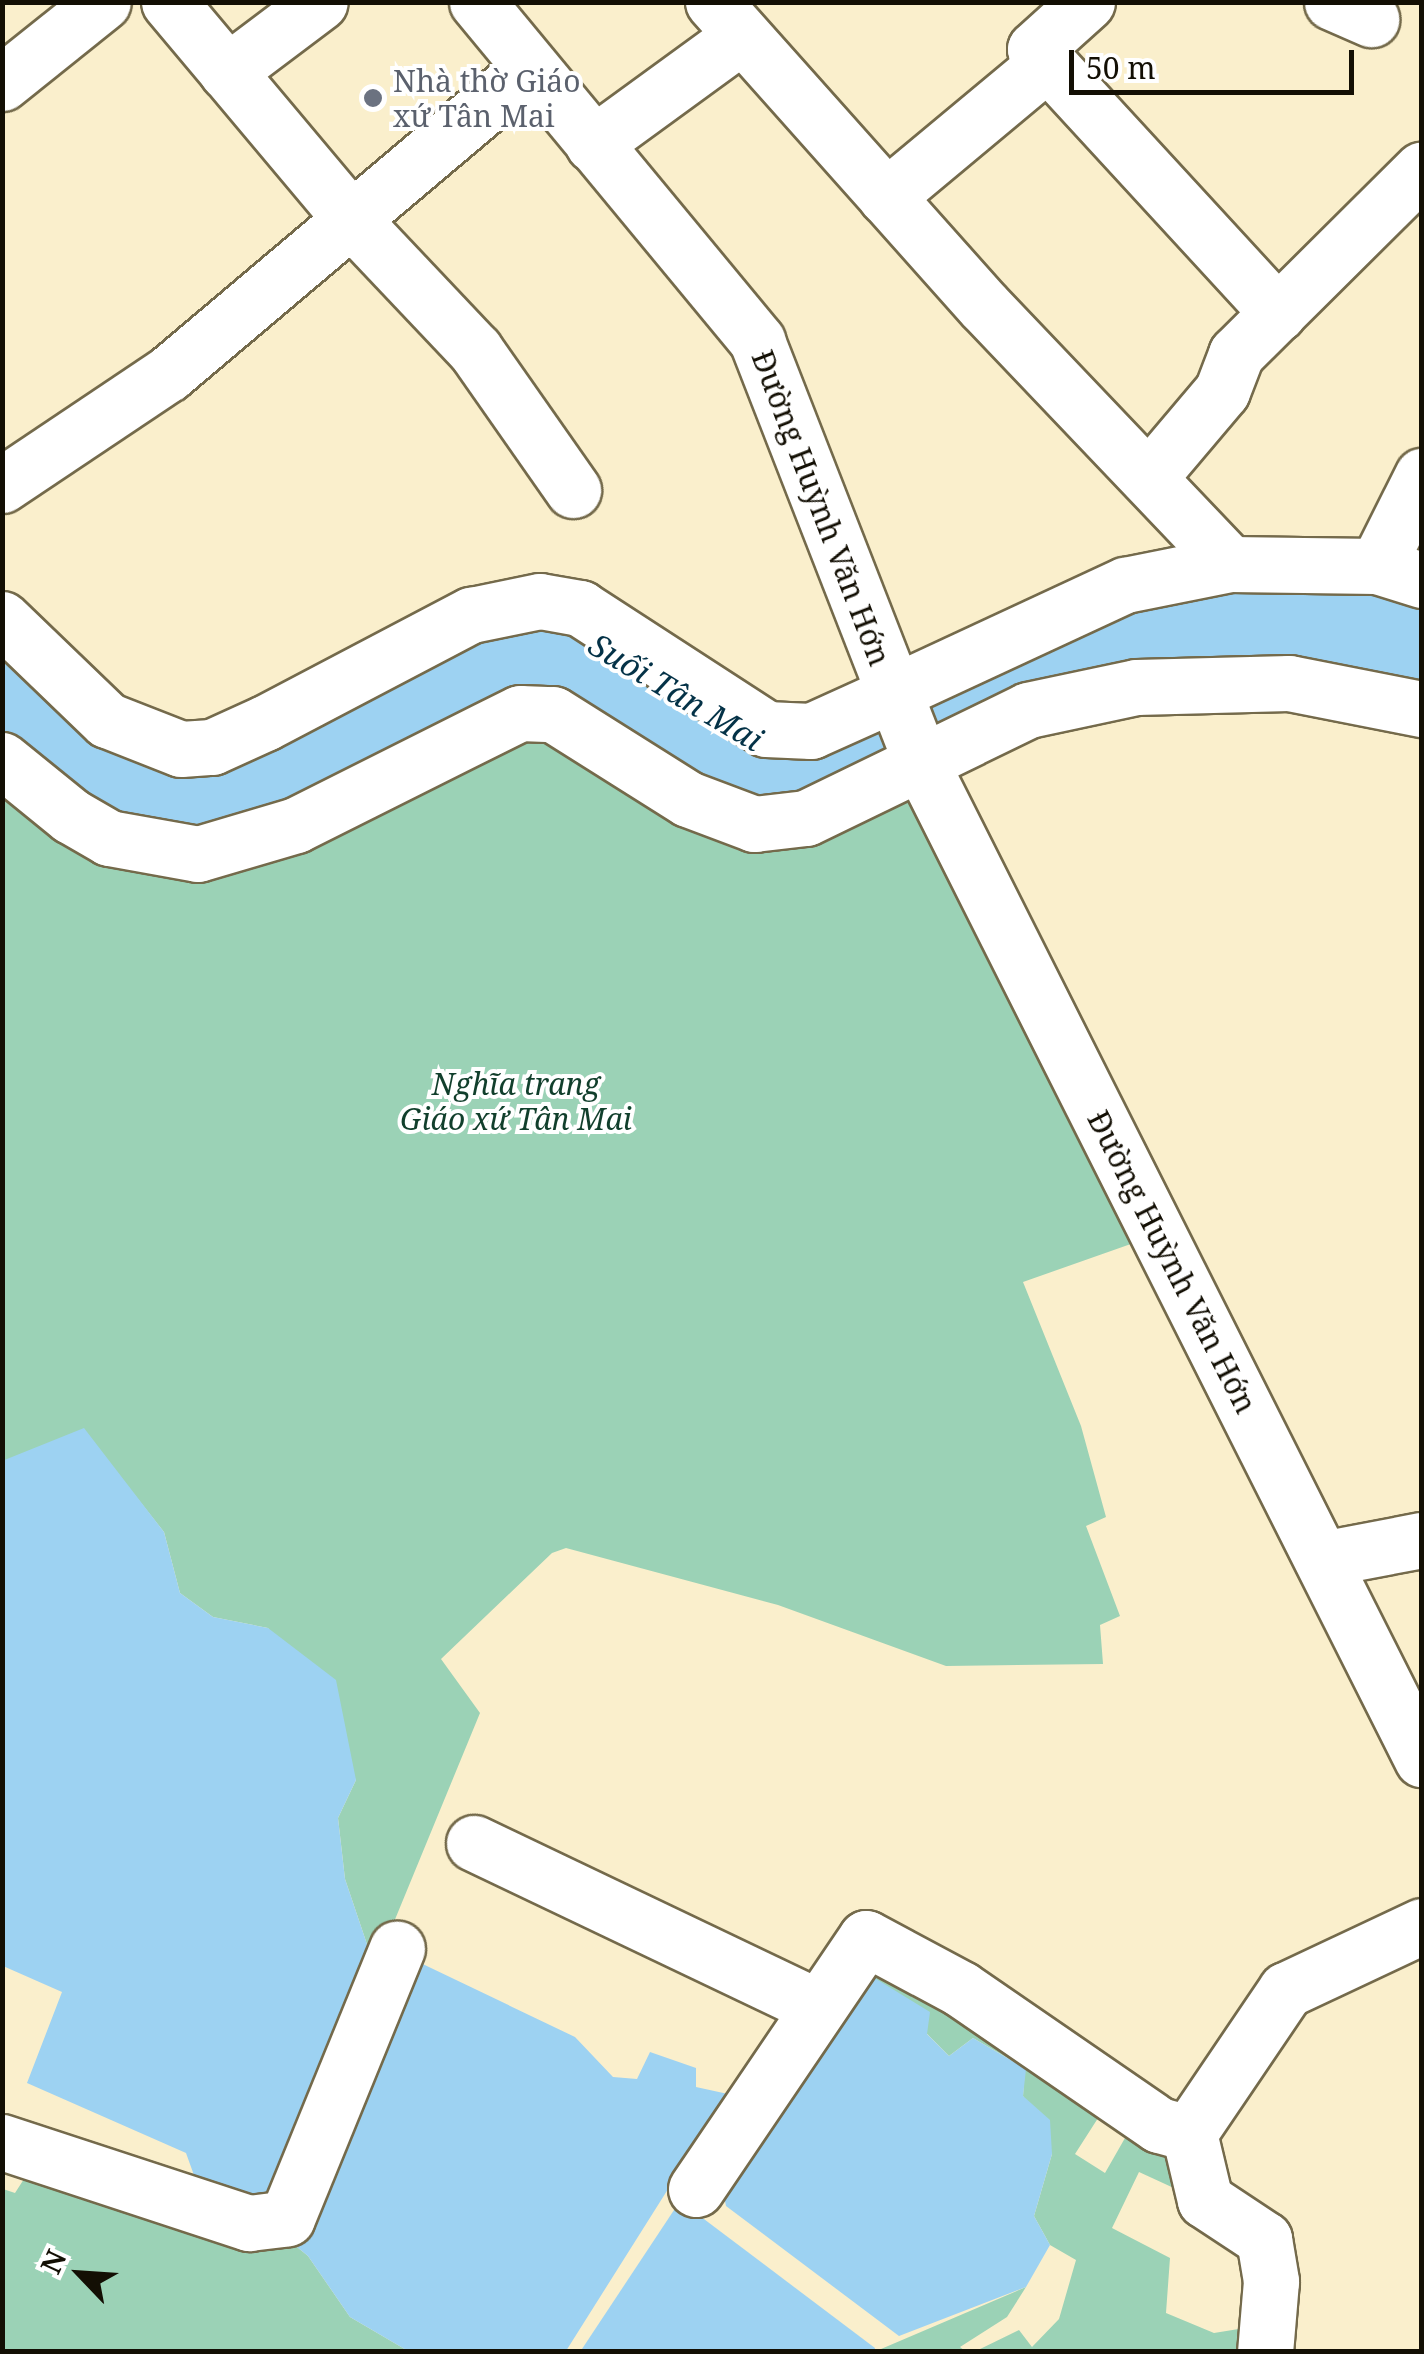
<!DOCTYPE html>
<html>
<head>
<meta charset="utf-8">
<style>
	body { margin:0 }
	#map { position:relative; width:1424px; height:2354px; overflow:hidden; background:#faefcc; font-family:"Noto Serif",serif }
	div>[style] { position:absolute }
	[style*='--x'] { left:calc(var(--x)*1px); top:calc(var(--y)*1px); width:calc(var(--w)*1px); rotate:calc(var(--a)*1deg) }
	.green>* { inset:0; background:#9bd2b6 }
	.water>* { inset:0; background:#9dd2f2 }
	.roads { filter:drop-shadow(2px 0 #746a4b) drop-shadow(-2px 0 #746a4b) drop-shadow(0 2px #746a4b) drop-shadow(0 -2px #746a4b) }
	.minor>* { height:55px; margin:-27.5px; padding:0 27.5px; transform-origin:27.5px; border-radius:27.5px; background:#fff }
	.dots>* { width:28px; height:28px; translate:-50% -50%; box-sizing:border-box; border:5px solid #fff; border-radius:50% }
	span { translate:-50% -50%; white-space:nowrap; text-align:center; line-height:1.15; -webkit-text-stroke:8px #fff; paint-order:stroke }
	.worship-label { font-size:30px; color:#5b616d }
	.left { translate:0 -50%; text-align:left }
	.street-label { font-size:30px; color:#130f04 }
	.park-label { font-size:30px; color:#113f2c; font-style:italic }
	.water-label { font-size:32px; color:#043247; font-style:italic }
	.frame { position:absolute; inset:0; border:5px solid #130f04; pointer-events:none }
	.north { position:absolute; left:30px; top:2224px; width:100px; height:100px; -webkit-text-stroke:8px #fff; paint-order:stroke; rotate:295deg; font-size:28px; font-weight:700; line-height:40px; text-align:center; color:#130f04 }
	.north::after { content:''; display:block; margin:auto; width:35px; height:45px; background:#130f04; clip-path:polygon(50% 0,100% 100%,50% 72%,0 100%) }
	.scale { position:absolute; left:1069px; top:50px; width:285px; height:45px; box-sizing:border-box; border:5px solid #130f04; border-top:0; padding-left:12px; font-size:30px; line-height:35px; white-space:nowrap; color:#130f04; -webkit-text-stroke:8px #fff; paint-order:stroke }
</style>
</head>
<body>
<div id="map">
	<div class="green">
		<div style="clip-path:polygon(521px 727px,915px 782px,1145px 1239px,1023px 1282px,1081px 1426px,1106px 1517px,1086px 1526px,1120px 1616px,1100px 1625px,1103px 1664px,946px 1666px,778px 1605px,566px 1548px,552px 1553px,441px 1659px,480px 1713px,375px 1968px,345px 1879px,338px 1818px,356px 1780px,268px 1628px,213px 1617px,180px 1593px,164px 1532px,134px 1494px,3px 1461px,2px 777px)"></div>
		<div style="clip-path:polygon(884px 1957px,1100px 2115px,1075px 2154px,1105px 2173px,1129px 2131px,1173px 2151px,1189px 2195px,1139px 2172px,1112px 2228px,1170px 2258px,1166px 2313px,1214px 2333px,1251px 2327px,1250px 2351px,976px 2351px,1019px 2330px,1032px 2347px,1059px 2319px,1076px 2260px,1050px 2245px,1034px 2216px,1052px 2154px,1023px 2096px,1025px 2068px,973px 2038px,949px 2056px,869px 1975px)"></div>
		<div style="clip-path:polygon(48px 2170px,280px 2233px,308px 2256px,350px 2317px,408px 2351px,3px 2352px,3px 2189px,15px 2193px,24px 2179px,42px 2185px)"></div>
		<div style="clip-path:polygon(1026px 2287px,1007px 2317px,960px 2347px,965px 2351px,874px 2352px)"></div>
	</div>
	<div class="water">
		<div style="clip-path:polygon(1231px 576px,1421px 594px,1422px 694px,1288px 669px,754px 811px,573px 709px,250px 828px,146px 834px,3px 742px,2px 638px,117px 742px,363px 685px,542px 615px,740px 731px,1128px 598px)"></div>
		<div style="clip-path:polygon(84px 1428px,164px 1532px,180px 1593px,213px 1617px,268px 1628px,336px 1680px,356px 1780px,338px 1818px,345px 1879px,375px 1968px,280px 2205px,200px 2192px,186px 2153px,27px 2083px,62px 1992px,3px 1966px,2px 1461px)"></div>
		<div style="clip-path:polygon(408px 1957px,575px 2037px,613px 2077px,637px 2079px,650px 2052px,696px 2068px,696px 2087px,728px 2094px,566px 2351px,408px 2351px,350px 2317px,308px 2256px,280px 2233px)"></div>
		<div style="clip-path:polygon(868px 1974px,930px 2012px,927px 2034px,949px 2056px,973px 2038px,1026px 2069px,1023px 2096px,1050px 2120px,1052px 2154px,1034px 2216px,1050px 2245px,1026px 2287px,899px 2336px,726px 2206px,721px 2181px)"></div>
		<div style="clip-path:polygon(680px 2201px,875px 2348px,874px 2352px,580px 2352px)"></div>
	</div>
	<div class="roads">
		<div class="minor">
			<div style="--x:169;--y:2;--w:282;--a:50"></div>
			<div style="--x:350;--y:218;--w:182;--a:46.6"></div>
			<div style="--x:475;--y:350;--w:171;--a:55"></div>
			<div style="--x:477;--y:2;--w:440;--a:50.4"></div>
			<div style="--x:757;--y:341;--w:455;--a:68.7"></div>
			<div style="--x:922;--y:765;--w:1113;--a:63.3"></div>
			<div style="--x:713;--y:2;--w:407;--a:48.3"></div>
			<div style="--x:984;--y:306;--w:356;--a:46.4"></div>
			<div style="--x:1087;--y:2;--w:70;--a:137.9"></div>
			<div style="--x:1035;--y:49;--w:359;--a:47.4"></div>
			<div style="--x:1332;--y:2;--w:43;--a:23.6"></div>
			<div style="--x:227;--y:72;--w:116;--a:-37"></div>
			<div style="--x:2;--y:83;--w:129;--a:-38.7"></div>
			<div style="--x:593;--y:144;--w:183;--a:-36.1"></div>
			<div style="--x:886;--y:197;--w:209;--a:-39.8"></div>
			<div style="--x:1151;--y:475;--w:110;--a:-49.8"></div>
			<div style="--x:1222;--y:391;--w:40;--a:-69"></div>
			<div style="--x:1236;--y:354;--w:262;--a:-44.8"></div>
			<div style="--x:2;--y:485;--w:200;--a:-33.8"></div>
			<div style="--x:168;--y:374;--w:473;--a:-40.2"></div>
			<div style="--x:1377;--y:566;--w:101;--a:-63.4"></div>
			<div style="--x:2;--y:619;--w:146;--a:43.9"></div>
			<div style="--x:107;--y:720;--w:79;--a:21.4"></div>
			<div style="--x:181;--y:749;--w:31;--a:-4"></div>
			<div style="--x:212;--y:747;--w:58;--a:-24.4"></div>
			<div style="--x:265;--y:723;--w:233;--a:-27.7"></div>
			<div style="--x:471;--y:615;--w:70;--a:-11.5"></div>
			<div style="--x:540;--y:601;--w:41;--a:9.9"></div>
			<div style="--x:580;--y:608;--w:222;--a:33"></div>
			<div style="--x:766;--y:729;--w:45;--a:2.5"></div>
			<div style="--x:811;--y:731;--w:66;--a:-24.2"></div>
			<div style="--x:892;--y:693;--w:257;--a:-24.9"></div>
			<div style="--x:1125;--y:585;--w:107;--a:-11.3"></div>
			<div style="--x:1230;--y:564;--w:147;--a:0.8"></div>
			<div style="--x:1377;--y:566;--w:47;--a:17.3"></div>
			<div style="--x:2;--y:760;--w:89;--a:39.1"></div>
			<div style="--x:71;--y:816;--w:44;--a:30.1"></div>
			<div style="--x:109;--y:838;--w:90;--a:10.2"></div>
			<div style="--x:198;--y:854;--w:102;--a:-16.5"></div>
			<div style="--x:296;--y:825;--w:250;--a:-26.6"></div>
			<div style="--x:520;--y:713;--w:33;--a:2"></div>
			<div style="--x:553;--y:714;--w:160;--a:32.2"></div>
			<div style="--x:688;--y:799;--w:71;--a:20.7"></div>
			<div style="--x:754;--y:824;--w:52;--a:-6.6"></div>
			<div style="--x:806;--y:818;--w:247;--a:-25.9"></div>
			<div style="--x:1028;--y:710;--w:110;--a:-12"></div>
			<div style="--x:1136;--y:687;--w:153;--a:-1.5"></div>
			<div style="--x:1289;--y:683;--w:136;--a:11.1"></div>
			<div style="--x:1322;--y:1559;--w:102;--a:-10.8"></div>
			<div style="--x:474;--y:1843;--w:379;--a:25.5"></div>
			<div style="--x:1189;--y:2133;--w:69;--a:76.6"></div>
			<div style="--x:1205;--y:2200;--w:71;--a:33.5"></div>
			<div style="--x:1264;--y:2239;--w:43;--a:80.5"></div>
			<div style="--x:1271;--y:2281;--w:71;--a:94.8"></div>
			<div style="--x:2;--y:2142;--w:260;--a:18.2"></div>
			<div style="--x:249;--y:2223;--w:38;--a:-7"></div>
			<div style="--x:287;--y:2218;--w:291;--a:-67.8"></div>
			<div style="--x:696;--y:2189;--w:303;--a:-55.9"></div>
			<div style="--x:866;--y:1938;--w:108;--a:28.2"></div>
			<div style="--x:961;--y:1989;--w:240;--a:34.5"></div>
			<div style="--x:1159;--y:2125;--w:31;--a:15"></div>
			<div style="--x:1189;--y:2133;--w:173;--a:-55.9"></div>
			<div style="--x:1286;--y:1990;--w:150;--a:-25.2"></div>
		</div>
	</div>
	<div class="dots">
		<div style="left:373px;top:98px;background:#6b7280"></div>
	</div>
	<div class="worship-label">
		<span class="left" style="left:393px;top:98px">Nhà thờ Giáo<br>xứ Tân Mai</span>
	</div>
	<div class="street-label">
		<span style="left:821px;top:508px;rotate:69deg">Đường Huỳnh Văn Hớn</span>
		<span style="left:1172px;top:1262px;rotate:63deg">Đường Huỳnh Văn Hớn</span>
	</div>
	<div class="park-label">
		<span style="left:516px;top:1101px">Nghĩa trang<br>Giáo xứ Tân Mai</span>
	</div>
	<div class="water-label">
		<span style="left:676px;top:692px;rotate:31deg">Suối Tân Mai</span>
	</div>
	<div class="frame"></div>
	<div class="north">N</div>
	<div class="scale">50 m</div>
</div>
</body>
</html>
